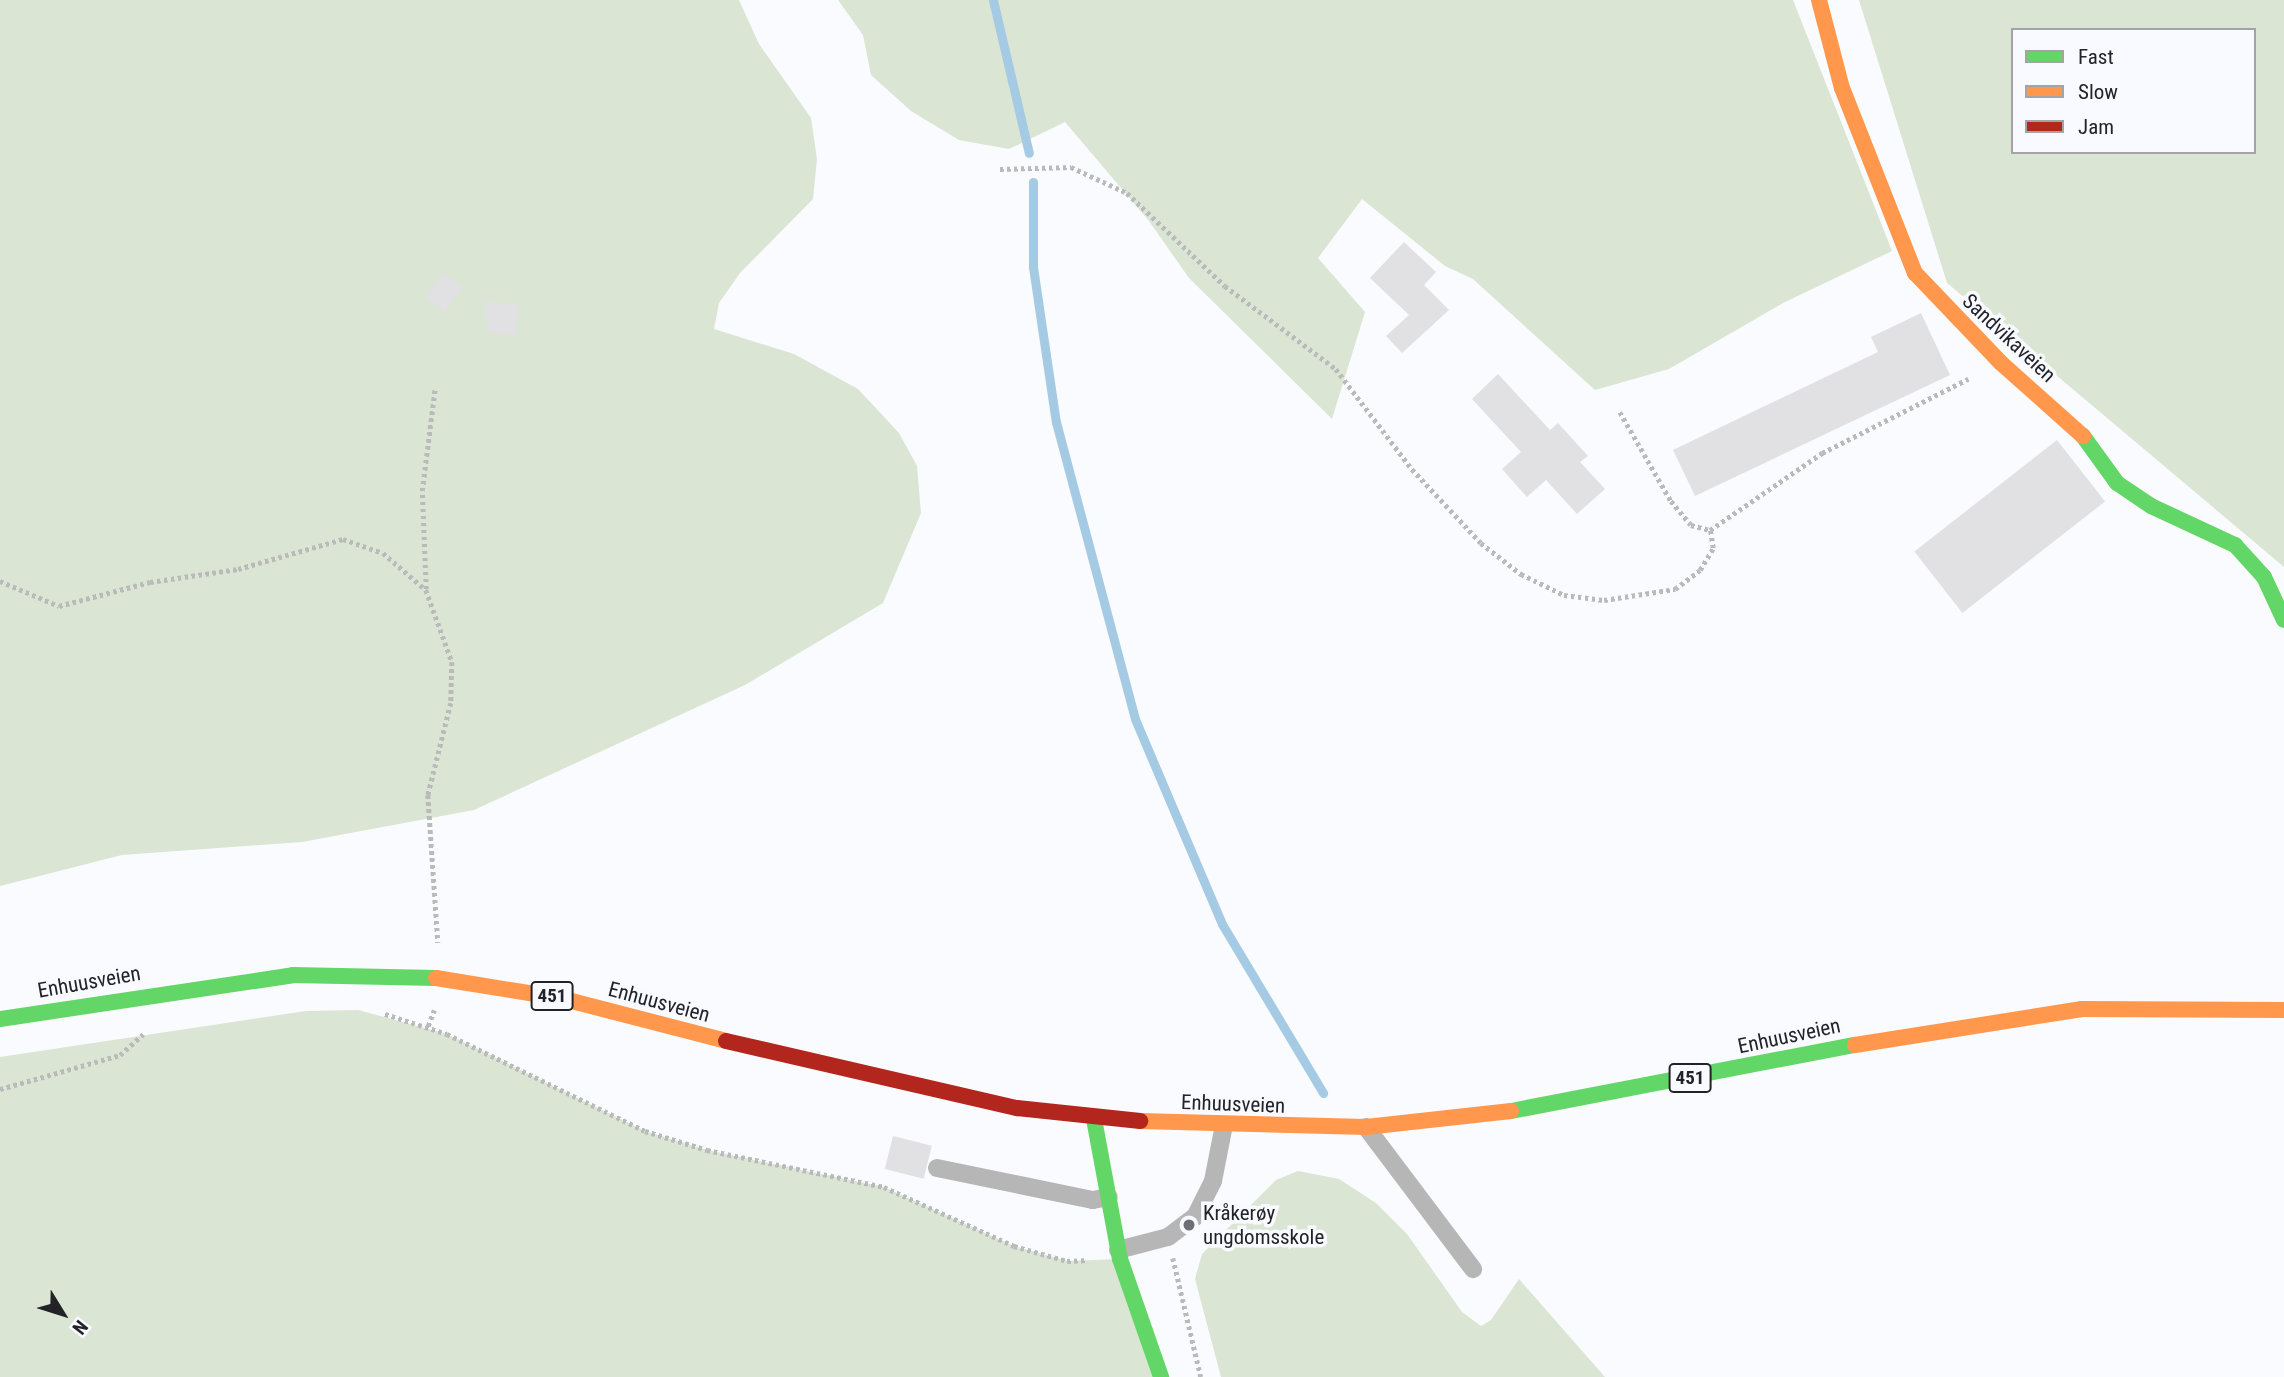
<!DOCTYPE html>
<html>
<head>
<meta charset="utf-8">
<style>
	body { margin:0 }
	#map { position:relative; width:2284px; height:1377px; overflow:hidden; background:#fafbfe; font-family:"Roboto Condensed",sans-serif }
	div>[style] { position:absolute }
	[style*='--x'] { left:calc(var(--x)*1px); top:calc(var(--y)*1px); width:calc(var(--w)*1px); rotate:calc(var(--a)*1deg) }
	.green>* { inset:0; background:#dae5d4 }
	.stream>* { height:9px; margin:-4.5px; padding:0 4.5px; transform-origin:4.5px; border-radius:4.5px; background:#a5cbe4 }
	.building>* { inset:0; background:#e1e0e3; transform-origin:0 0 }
	.path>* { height:4.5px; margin-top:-2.25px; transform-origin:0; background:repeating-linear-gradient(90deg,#b9baba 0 3.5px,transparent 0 7px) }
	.lane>* { height:18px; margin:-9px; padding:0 9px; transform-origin:9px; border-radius:9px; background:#b7b6b6 }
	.fast>* { height:16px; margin:-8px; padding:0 8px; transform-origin:8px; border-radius:8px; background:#63d668 }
	.slow>* { height:16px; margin:-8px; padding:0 8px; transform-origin:8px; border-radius:8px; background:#ff974d }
	.jam>* { height:16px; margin:-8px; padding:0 8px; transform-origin:8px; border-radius:8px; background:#b3261e }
	.dots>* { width:19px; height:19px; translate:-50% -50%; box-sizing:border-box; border:4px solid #f9faff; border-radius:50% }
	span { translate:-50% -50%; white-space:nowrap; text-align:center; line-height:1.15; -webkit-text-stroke:7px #f9faff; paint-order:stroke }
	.shield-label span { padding:2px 5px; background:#f9faff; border:2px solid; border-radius:5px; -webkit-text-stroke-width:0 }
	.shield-label { font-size:19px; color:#222326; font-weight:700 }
	.street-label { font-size:21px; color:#222326 }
	.poi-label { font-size:21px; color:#222326 }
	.left { translate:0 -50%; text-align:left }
	.legend { position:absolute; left:2011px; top:28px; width:245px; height:126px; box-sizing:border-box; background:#f9faff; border:2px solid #a3a4a8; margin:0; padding:9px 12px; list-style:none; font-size:21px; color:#222326 }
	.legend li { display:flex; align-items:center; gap:14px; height:35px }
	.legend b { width:35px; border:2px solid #a3a4a8 }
	.north { position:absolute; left:28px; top:1279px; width:70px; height:70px; -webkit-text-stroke:5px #f9faff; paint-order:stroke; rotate:128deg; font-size:19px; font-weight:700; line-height:28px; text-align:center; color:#222326 }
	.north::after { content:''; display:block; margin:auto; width:24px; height:32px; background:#222326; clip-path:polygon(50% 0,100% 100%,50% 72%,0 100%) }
</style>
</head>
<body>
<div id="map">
	<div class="green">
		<div style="clip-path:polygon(0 0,739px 0,759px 44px,811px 118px,817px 159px,813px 199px,740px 273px,719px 303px,714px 329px,794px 354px,858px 389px,899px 433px,917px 466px,921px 513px,883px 603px,745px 685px,474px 810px,302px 842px,122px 855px,0 886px)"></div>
		<div style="clip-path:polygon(838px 0,1793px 0,1892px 251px,1783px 303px,1669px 369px,1595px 390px,1473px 279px,1445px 266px,1362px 199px,1318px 258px,1365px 312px,1332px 419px,1189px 278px,1149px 221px,1065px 122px,1009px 149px,959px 140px,911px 111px,871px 75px,863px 35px)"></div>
		<div style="clip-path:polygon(evenodd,1859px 0,2284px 0,2284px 567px,1947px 283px,1859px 0,2013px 30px,2254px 30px,2254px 152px,2013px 152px,2013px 30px)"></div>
		<div style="clip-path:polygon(358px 1010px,447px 1034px,645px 1131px,707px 1150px,884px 1187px,1014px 1246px,1067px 1261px,1120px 1259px,1160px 1377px,0 1377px,0 1057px,306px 1011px)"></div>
		<div style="clip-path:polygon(1298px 1171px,1339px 1179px,1376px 1203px,1407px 1234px,1462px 1312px,1481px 1326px,1491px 1320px,1519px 1279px,1605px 1377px,1221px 1377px,1195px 1279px,1202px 1254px,1276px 1180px)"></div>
	</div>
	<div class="stream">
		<div style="--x:993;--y:0;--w:157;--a:76.8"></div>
		<div style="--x:1033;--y:182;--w:85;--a:90"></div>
		<div style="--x:1033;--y:267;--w:157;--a:81.6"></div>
		<div style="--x:1056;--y:422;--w:307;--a:75.1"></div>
		<div style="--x:1135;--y:719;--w:223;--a:67"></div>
		<div style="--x:1222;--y:924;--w:197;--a:59.1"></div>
	</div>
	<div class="building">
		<div style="clip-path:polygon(1404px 242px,1436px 272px,1424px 285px,1449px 310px,1402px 353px,1386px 336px,1409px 315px,1370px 278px)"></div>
		<div style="left:443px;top:273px;width:24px;height:31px;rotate:35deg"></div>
		<div style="clip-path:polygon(484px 301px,519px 305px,515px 335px,488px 332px)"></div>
		<div style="clip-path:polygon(1921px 313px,1950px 375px,1695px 496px,1673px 450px,1878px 352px,1871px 337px)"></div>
		<div style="clip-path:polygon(1498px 374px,1550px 430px,1558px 423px,1588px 456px,1580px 462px,1605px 489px,1577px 514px,1546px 480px,1527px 497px,1502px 469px,1521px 452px,1472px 399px)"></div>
		<div style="left:2057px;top:440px;width:78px;height:181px;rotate:52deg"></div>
		<div style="left:893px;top:1136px;width:40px;height:34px;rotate:14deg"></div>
	</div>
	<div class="path">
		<div style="--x:1000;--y:169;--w:71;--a:-1.6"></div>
		<div style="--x:1071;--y:167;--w:62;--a:24.9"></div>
		<div style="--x:1127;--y:193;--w:135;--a:43.5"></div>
		<div style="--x:1225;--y:286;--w:139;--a:36.8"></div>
		<div style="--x:1336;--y:369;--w:126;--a:52.8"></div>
		<div style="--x:1412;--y:469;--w:101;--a:47"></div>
		<div style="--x:1481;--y:543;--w:51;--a:37.8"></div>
		<div style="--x:1521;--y:574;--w:48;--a:26"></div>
		<div style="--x:1564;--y:595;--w:40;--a:7.1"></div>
		<div style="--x:1604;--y:600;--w:72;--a:-8.8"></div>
		<div style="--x:1675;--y:589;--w:31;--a:-37"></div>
		<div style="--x:1700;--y:570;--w:26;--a:-59"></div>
		<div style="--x:1713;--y:548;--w:18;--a:-99"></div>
		<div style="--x:1620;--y:412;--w:103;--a:60.2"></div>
		<div style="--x:1671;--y:501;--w:31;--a:50"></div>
		<div style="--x:1691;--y:525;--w:20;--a:15"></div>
		<div style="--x:1710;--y:530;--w:136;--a:-34.5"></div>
		<div style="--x:1822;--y:453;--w:164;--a:-26.9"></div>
		<div style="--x:0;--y:581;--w:64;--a:23"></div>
		<div style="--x:59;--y:606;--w:94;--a:-14.8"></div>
		<div style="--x:150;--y:582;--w:89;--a:-8.4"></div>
		<div style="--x:238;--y:569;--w:109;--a:-15.9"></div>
		<div style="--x:343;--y:539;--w:42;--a:19.3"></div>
		<div style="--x:383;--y:553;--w:57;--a:40.7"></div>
		<div style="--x:426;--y:590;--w:77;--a:70.1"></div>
		<div style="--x:452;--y:662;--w:41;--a:91.4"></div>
		<div style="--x:451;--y:703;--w:95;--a:104"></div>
		<div style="--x:428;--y:795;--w:148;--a:86.1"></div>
		<div style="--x:426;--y:589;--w:98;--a:-92.3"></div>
		<div style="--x:422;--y:491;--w:104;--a:-82.8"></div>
		<div style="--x:385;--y:1014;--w:65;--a:17.9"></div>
		<div style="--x:447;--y:1034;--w:220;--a:26.1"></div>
		<div style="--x:645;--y:1131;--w:65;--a:17"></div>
		<div style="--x:707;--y:1150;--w:181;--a:11.8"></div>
		<div style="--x:884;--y:1187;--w:143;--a:24.4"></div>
		<div style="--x:1014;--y:1246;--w:55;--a:15.8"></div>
		<div style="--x:1067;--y:1261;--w:21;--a:-3"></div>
		<div style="--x:428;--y:1026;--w:17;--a:-69"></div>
		<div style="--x:0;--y:1089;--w:125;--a:-15.8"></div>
		<div style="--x:120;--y:1055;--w:31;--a:-42"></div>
		<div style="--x:1173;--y:1258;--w:122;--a:76.8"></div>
	</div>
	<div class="lane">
		<div style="--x:1366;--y:1127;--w:178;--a:53"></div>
		<div style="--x:937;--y:1168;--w:159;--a:11.6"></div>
		<div style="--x:1093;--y:1200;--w:16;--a:-11"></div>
		<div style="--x:1118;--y:1250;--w:52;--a:-14.6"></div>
		<div style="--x:1168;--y:1237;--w:34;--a:-37"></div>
		<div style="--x:1195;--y:1217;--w:40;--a:-63.4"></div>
		<div style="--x:1213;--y:1181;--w:57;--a:-78.9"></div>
	</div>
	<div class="fast">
		<div style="--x:2083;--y:436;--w:58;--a:54.1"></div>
		<div style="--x:2117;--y:483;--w:41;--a:34.1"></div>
		<div style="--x:2151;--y:506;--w:93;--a:24.9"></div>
		<div style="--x:2235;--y:545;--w:43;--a:47.8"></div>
		<div style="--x:2264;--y:577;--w:47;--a:65.1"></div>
		<div style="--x:0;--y:1019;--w:296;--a:-8.5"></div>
		<div style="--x:293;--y:975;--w:143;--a:1.2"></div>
		<div style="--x:1511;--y:1111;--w:350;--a:-10.9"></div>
		<div style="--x:1094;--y:1119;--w:142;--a:79.5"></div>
		<div style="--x:1120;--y:1259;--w:125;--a:70.8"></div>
	</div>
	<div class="slow">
		<div style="--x:1819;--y:0;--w:91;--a:75.4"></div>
		<div style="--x:1842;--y:88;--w:199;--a:68.5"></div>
		<div style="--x:1915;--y:273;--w:124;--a:46.3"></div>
		<div style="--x:2001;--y:363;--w:110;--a:41.7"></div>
		<div style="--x:436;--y:978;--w:126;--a:9.2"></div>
		<div style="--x:560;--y:998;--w:171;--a:14.5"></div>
		<div style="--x:1855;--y:1045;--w:230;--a:-9"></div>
		<div style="--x:2082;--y:1009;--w:202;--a:0.3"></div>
		<div style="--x:1140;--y:1121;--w:226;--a:1.5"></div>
		<div style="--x:1366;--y:1127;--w:146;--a:-6.3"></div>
	</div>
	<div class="jam">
		<div style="--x:726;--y:1041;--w:299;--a:13"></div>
		<div style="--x:1017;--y:1108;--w:124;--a:6"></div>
	</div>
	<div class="dots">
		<div style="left:1189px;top:1225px;background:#6e6f72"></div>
	</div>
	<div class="shield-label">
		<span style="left:552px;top:996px">451</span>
		<span style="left:1690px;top:1078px">451</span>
	</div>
	<div class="street-label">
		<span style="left:2009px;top:338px;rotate:43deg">Sandvikaveien</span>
		<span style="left:89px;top:982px;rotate:-10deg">Enhuusveien</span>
		<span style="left:659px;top:1002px;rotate:15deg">Enhuusveien</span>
		<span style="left:1789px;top:1036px;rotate:-12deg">Enhuusveien</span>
		<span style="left:1233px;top:1104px;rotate:2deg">Enhuusveien</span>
	</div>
	<div class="poi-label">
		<span class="left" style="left:1203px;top:1225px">Kråkerøy<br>ungdomsskole</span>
	</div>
	<ul class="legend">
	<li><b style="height:9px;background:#63d668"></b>Fast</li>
	<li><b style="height:9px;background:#ff974d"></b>Slow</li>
	<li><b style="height:9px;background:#b3261e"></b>Jam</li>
	</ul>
	<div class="north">N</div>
</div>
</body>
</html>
